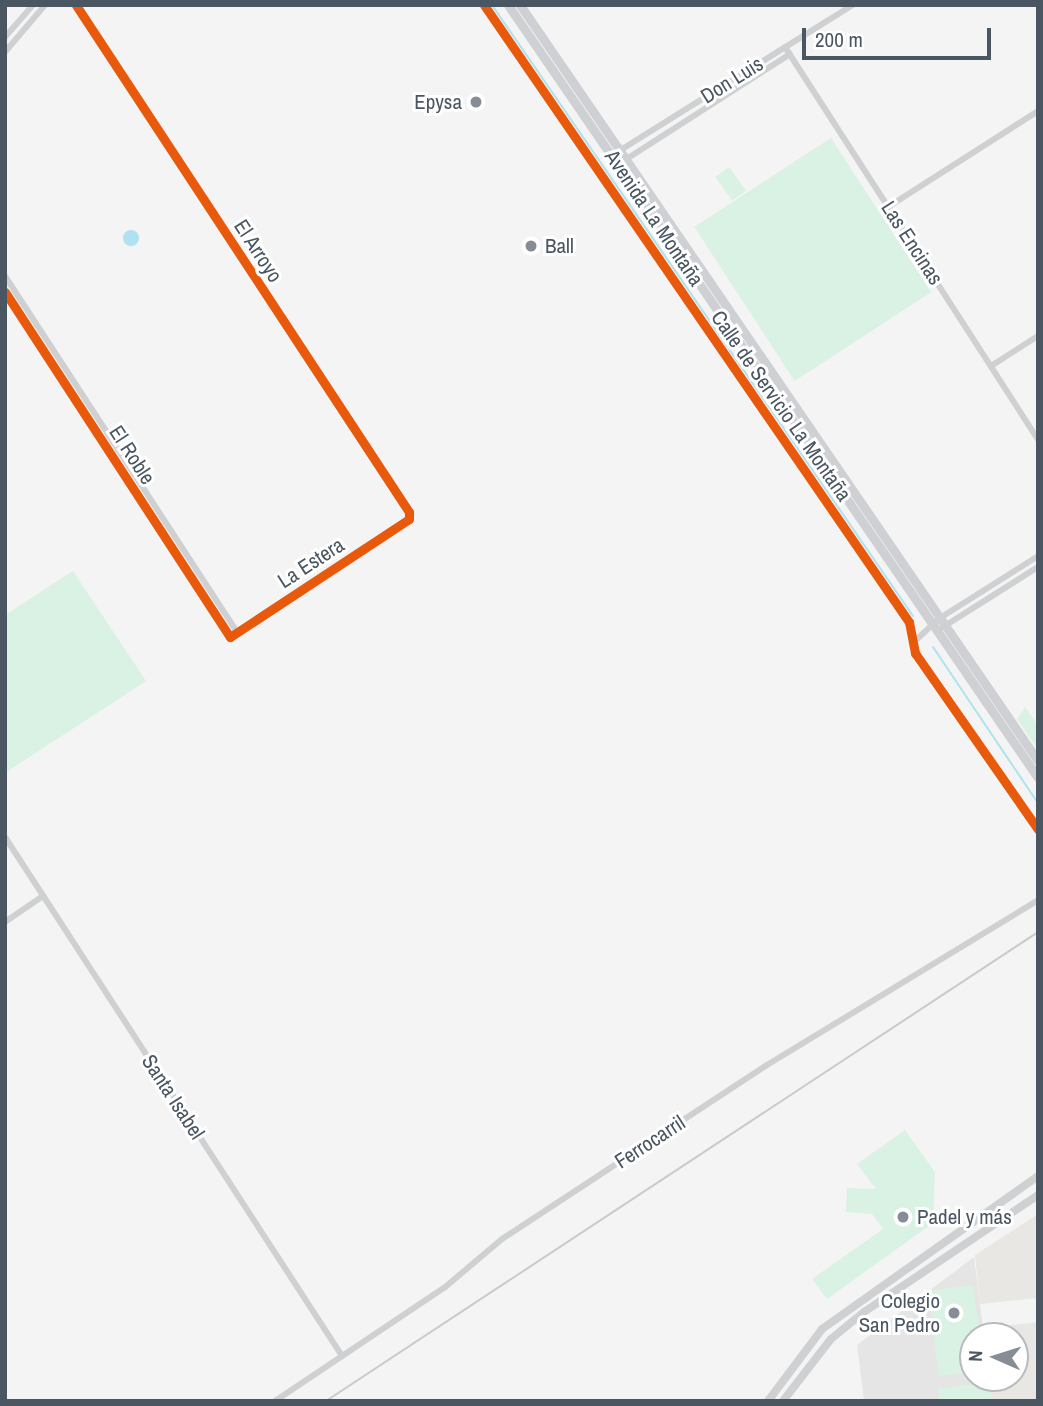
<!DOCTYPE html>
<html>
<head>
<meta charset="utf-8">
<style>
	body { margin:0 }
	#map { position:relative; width:1043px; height:1406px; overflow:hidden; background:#f4f4f4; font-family:"Archivo Narrow",sans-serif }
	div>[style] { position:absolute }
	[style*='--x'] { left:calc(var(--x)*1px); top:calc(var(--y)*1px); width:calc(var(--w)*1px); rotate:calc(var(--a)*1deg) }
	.commercial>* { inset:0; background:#e8e7e3 }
	.education>* { inset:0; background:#e6e5e6 }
	.green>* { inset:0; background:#d9f2e3; transform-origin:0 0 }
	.water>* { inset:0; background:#aee2f0 }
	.round { border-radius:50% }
	.stream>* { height:2px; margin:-1px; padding:0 1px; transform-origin:1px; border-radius:1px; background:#aee2f0 }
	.minor>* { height:6px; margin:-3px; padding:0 3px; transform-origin:3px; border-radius:3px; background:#ced0d2 }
	.tertiary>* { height:8px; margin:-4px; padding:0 4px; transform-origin:4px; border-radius:4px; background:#ced0d2 }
	.secondary>* { height:9px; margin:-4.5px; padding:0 4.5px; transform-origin:4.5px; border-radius:4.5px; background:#ced0d4 }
	.rail>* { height:2px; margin:-1px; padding:0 1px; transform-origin:1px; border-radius:1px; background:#c9cacc }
	.cycleway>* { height:9px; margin:-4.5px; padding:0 4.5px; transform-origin:4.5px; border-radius:4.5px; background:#e8590c }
	.dots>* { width:19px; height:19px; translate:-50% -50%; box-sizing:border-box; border:4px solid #fff; border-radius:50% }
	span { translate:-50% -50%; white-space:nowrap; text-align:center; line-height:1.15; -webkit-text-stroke:6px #fff; paint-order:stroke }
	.street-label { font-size:21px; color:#4a5661 }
	.poi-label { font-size:21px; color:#4a5661 }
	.right { translate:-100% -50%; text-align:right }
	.left { translate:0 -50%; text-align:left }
	.frame { position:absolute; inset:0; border:7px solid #4a5661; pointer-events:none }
	.north { position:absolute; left:959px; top:1322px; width:70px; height:70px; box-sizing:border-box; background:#fff; border:2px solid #b7bbc0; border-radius:50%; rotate:273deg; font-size:19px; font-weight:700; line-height:28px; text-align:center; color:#4a5661 }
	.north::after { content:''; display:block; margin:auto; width:24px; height:32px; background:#868d94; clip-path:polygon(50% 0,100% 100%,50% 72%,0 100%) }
	.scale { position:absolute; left:802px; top:28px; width:189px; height:32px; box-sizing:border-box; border:4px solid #4a5661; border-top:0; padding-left:9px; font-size:21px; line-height:24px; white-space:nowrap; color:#4a5661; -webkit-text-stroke:5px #fff; paint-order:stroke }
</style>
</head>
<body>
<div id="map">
	<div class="commercial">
		<div style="clip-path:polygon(1038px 1214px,1038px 1298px,980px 1304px,975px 1255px)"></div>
		<div style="clip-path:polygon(1038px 1322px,1038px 1401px,992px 1401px,990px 1378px,1015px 1378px,1015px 1336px,984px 1336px,983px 1328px)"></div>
	</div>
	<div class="education">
		<div style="clip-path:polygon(974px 1257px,984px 1336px,973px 1336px,973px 1378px,989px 1378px,992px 1401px,864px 1401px,857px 1345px)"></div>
	</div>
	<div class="green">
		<div style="left:831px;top:138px;width:184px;height:163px;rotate:57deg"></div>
		<div style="left:729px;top:167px;width:29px;height:17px;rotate:54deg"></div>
		<div style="clip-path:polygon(73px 571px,146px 681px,5px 773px,5px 615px)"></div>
		<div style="clip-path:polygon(1025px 707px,1038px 725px,1038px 750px,1017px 719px)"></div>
		<div style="clip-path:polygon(905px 1130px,935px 1172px,933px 1223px,827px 1299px,812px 1279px,883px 1229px,872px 1214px,846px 1212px,847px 1188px,876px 1189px,857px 1164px)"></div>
		<div style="clip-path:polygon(973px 1285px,980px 1336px,973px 1336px,973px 1371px,939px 1376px,928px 1291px)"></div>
		<div style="clip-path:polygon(989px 1382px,992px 1401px,940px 1401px,938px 1389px)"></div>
	</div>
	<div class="water">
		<div class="round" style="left:123px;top:230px;width:16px;height:16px"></div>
	</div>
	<div class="stream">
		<div style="--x:492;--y:5;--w:742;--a:55.43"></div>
		<div style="--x:933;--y:647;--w:188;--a:56.1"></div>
	</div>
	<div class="minor">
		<div style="--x:484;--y:5;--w:749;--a:55.44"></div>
		<div style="--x:909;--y:622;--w:32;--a:79"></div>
		<div style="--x:915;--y:653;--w:215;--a:55.1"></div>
		<div style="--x:5;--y:37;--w:43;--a:-48.8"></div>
		<div style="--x:785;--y:47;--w:467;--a:57.2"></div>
		<div style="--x:5;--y:52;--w:62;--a:-49.6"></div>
		<div style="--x:619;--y:151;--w:276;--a:-32"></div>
		<div style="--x:625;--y:160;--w:196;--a:-32.7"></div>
		<div style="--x:888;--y:207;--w:178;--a:-32.6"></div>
		<div style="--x:5;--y:276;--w:425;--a:56.9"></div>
		<div style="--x:5;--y:292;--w:412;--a:56.9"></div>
		<div style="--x:230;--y:637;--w:214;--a:-33.4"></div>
		<div style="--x:409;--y:519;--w:7;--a:-90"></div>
		<div style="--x:409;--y:512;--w:607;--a:-123.3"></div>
		<div style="--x:991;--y:366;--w:56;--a:-32.6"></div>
		<div style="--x:943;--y:627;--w:112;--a:-32.3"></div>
		<div style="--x:915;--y:641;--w:34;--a:-43"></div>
		<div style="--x:940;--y:618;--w:116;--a:-32.3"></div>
		<div style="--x:5;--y:837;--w:619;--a:57"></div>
		<div style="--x:5;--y:922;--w:46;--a:-34.4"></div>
		<div style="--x:275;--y:1401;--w:203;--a:-33.8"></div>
		<div style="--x:444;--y:1288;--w:76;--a:-40.2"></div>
		<div style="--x:502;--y:1239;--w:317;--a:-33.3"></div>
		<div style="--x:767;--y:1065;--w:317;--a:-31.3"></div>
	</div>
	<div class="tertiary">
		<div style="--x:768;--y:1401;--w:90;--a:-53.1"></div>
		<div style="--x:822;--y:1329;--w:265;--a:-35.3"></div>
		<div style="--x:783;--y:1401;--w:78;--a:-52.3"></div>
		<div style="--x:831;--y:1339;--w:43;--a:-39.3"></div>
		<div style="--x:864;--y:1312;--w:210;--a:-33.9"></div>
	</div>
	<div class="secondary">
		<div style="--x:508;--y:5;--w:937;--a:55.56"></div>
		<div style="--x:520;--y:5;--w:916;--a:55.58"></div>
	</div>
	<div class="rail">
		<div style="--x:326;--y:1401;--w:853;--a:-33.37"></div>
	</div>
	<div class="cycleway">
		<div style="--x:484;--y:5;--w:749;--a:55.44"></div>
		<div style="--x:909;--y:622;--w:32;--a:79"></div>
		<div style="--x:915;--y:653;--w:215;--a:55.1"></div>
		<div style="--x:5;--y:292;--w:412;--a:56.9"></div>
		<div style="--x:230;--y:637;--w:214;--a:-33.4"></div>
		<div style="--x:409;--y:519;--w:7;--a:-90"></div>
		<div style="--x:409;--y:512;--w:607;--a:-123.3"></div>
	</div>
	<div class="dots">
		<div style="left:476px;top:102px;background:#868d94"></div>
		<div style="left:531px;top:246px;background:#868d94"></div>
		<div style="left:903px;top:1217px;background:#868d94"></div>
		<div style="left:954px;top:1313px;background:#868d94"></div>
	</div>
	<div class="street-label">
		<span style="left:732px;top:80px;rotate:-32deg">Don Luis</span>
		<span style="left:654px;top:218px;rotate:56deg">Avenida La Montaña</span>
		<span style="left:912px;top:243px;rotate:57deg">Las Encinas</span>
		<span style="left:258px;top:251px;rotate:57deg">El Arroyo</span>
		<span style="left:781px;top:406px;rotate:55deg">Calle de Servicio La Montaña</span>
		<span style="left:132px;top:455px;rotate:57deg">El Roble</span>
		<span style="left:311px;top:563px;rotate:-33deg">La Estera</span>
		<span style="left:173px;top:1097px;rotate:57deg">Santa Isabel</span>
		<span style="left:650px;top:1142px;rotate:-33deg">Ferrocarril</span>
	</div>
	<div class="poi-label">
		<span class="right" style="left:462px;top:102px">Epysa</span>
		<span class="left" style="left:545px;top:246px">Ball</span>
		<span class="left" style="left:917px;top:1217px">Padel y más</span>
		<span class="right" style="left:940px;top:1313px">Colegio<br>San Pedro</span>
	</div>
	<div class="frame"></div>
	<div class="north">N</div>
	<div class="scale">200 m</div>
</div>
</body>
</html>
